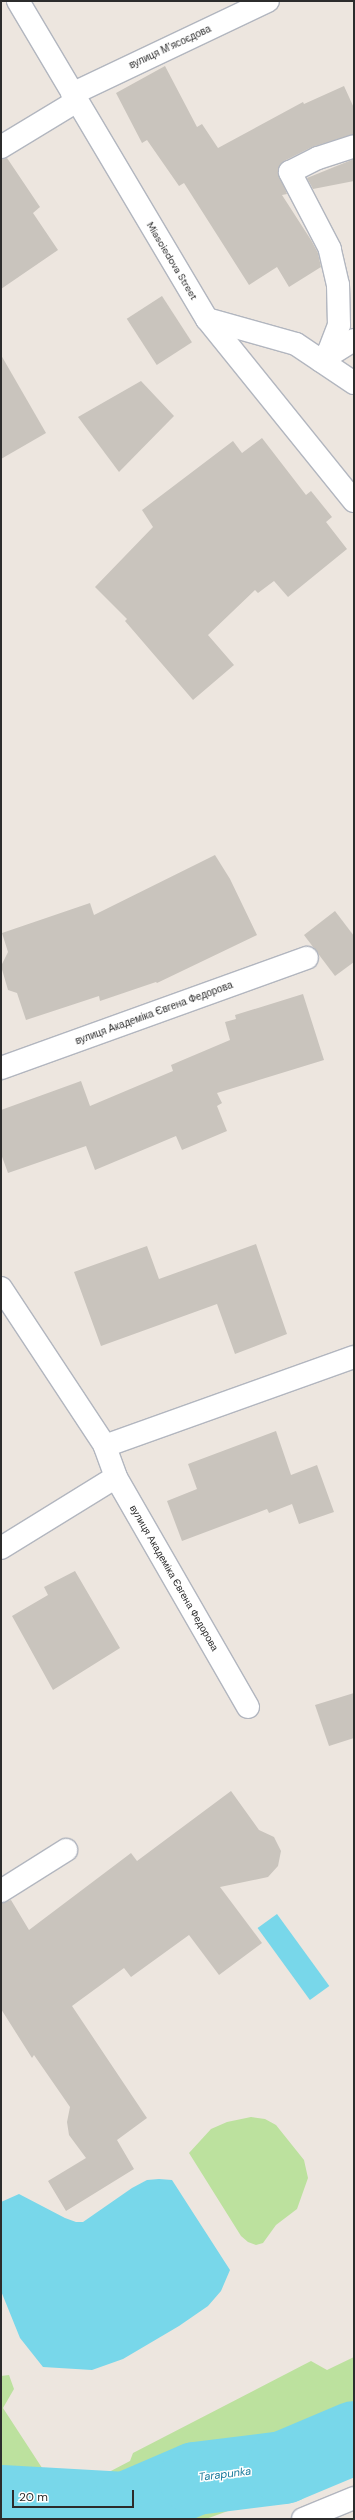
<!DOCTYPE html>
<html>
<head>
<meta charset="utf-8">
<style>
	body { margin:0 }
	#map { position:relative; width:355px; height:2520px; overflow:hidden; background:#ede6df; font-family:"DM Sans",sans-serif }
	div>[style] { position:absolute }
	[style*='--x'] { left:calc(var(--x)*1px); top:calc(var(--y)*1px); width:calc(var(--w)*1px); rotate:calc(var(--a)*1deg) }
	.green>* { inset:0; background:#bce19e }
	.water>* { inset:0; background:#78d7ea; transform-origin:0 0 }
	.river>* { height:73px; margin:-36.5px; padding:0 36.5px; transform-origin:36.5px; border-radius:36.5px; background:#78d7ea }
	.building>* { inset:0; background:#c9c4bd; transform-origin:0 0 }
	.roads { filter:drop-shadow(1px 0 #b2b6bf) drop-shadow(-1px 0 #b2b6bf) drop-shadow(0 1px #b2b6bf) drop-shadow(0 -1px #b2b6bf) }
	.minor>* { height:22px; margin:-11px; padding:0 11px; transform-origin:11px; border-radius:11px; background:#fff }
	span { translate:-50% -50%; white-space:nowrap; text-align:center; line-height:1.15; -webkit-text-stroke:3px #fff; paint-order:stroke }
	.street-label { font-size:10px; color:#2c2c2c }
	.water-label { font-size:11px; color:#147899; font-style:italic }
	.frame { position:absolute; inset:0; border:2px solid #2c2c2c; pointer-events:none }
	.scale { position:absolute; left:12px; top:2490px; width:122px; height:18px; box-sizing:border-box; border:2px solid #2c2c2c; border-top:0; padding-left:5px; font-size:12px; line-height:14px; white-space:nowrap; color:#2c2c2c; -webkit-text-stroke:3px #fff; paint-order:stroke }
</style>
</head>
<body>
<div id="map">
	<div class="green">
		<div style="clip-path:polygon(251px 2117px,265px 2119px,276px 2125px,304px 2160px,308px 2178px,297px 2209px,276px 2225px,263px 2243px,256px 2245px,248px 2242px,241px 2236px,189px 2153px,211px 2129px,227px 2122px)"></div>
		<div style="clip-path:polygon(354px 2357px,354px 2465px,206px 2519px,1px 2519px,1px 2376px,9px 2375px,14px 2389px,3px 2408px,61px 2497px,130px 2461px,133px 2453px,311px 2361px,327px 2370px)"></div>
	</div>
	<div class="water">
		<div style="left:277px;top:1914px;width:89px;height:24px;rotate:54deg"></div>
		<div style="clip-path:polygon(159px 2179px,172px 2180px,230px 2270px,221px 2291px,208px 2306px,179px 2326px,123px 2359px,92px 2370px,43px 2367px,20px 2338px,1px 2291px,1px 2202px,19px 2194px,65px 2218px,76px 2222px,83px 2222px,132px 2188px,147px 2180px)"></div>
	</div>
	<div class="river">
		<div style="--x:1;--y:2501;--w:124;--a:3.2"></div>
		<div style="--x:125;--y:2508;--w:76;--a:-23.2"></div>
		<div style="--x:195;--y:2478;--w:89;--a:-7.1"></div>
		<div style="--x:283;--y:2467;--w:77;--a:-22.9"></div>
	</div>
	<div class="building">
		<div style="clip-path:polygon(165px 66px,197px 127px,202px 124px,218px 148px,303px 102px,304px 104px,344px 86px,354px 108px,354px 134px,312px 147px,284px 161px,278px 171px,287px 194px,282px 195px,311px 240px,318px 253px,321px 267px,289px 287px,277px 267px,249px 285px,184px 183px,179px 186px,147px 140px,142px 143px,116px 93px)"></div>
		<div style="clip-path:polygon(7px 158px,40px 207px,33px 213px,58px 250px,1px 289px,1px 159px)"></div>
		<div style="clip-path:polygon(354px 159px,354px 181px,313px 189px,307px 178px)"></div>
		<div style="left:162px;top:296px;width:55px;height:42px;rotate:57deg"></div>
		<div style="clip-path:polygon(1px 355px,46px 433px,1px 459px)"></div>
		<div style="clip-path:polygon(141px 381px,174px 416px,119px 472px,78px 417px)"></div>
		<div style="clip-path:polygon(262px 438px,306px 495px,311px 491px,332px 517px,326px 522px,347px 549px,288px 597px,274px 581px,258px 593px,255px 590px,208px 635px,234px 665px,193px 700px,125px 621px,127px 619px,95px 587px,153px 527px,142px 510px,233px 441px,242px 453px)"></div>
		<div style="clip-path:polygon(215px 855px,230px 879px,257px 935px,157px 983px,156px 982px,100px 1001px,99px 996px,26px 1020px,17px 993px,8px 990px,1px 966px,8px 952px,2px 933px,90px 903px,94px 915px)"></div>
		<div style="clip-path:polygon(335px 911px,354px 936px,354px 962px,335px 976px,304px 935px)"></div>
		<div style="clip-path:polygon(303px 994px,324px 1060px,217px 1093px,222px 1103px,217px 1106px,227px 1131px,182px 1150px,176px 1136px,95px 1170px,86px 1146px,8px 1173px,1px 1154px,1px 1110px,81px 1081px,90px 1106px,173px 1071px,171px 1065px,230px 1040px,225px 1022px,236px 1019px,235px 1015px)"></div>
		<div style="clip-path:polygon(256px 1244px,287px 1334px,235px 1354px,217px 1304px,101px 1346px,74px 1272px,147px 1246px,159px 1279px)"></div>
		<div style="clip-path:polygon(276px 1431px,291px 1475px,317px 1465px,334px 1512px,299px 1524px,292px 1504px,269px 1513px,267px 1509px,182px 1541px,167px 1501px,197px 1489px,188px 1464px)"></div>
		<div style="clip-path:polygon(75px 1571px,120px 1648px,53px 1690px,12px 1616px,48px 1595px,44px 1587px)"></div>
		<div style="clip-path:polygon(354px 1693px,354px 1738px,329px 1746px,315px 1705px)"></div>
		<div style="clip-path:polygon(231px 1791px,259px 1830px,274px 1837px,281px 1851px,278px 1866px,268px 1877px,220px 1887px,262px 1943px,219px 1975px,189px 1935px,131px 1977px,124px 1968px,72px 2006px,147px 2118px,117px 2140px,134px 2169px,66px 2211px,48px 2181px,86px 2158px,69px 2135px,67px 2122px,70px 2107px,34px 2055px,32px 2058px,1px 2009px,1px 1903px,11px 1900px,29px 1930px,131px 1853px,137px 1861px)"></div>
	</div>
	<div class="roads">
		<div class="minor">
			<div style="--x:18;--y:1;--w:370;--a:59.3"></div>
			<div style="--x:207;--y:319;--w:234;--a:51.1"></div>
			<div style="--x:72;--y:94;--w:217;--a:-25.4"></div>
			<div style="--x:1;--y:147;--w:89;--a:-31.2"></div>
			<div style="--x:207;--y:319;--w:92;--a:15.7"></div>
			<div style="--x:296;--y:344;--w:70;--a:33.9"></div>
			<div style="--x:325;--y:358;--w:34;--a:-32"></div>
			<div style="--x:321;--y:361;--w:13;--a:-51"></div>
			<div style="--x:329;--y:351;--w:28;--a:-69"></div>
			<div style="--x:339;--y:325;--w:40;--a:-91.4"></div>
			<div style="--x:338;--y:285;--w:37;--a:-103"></div>
			<div style="--x:330;--y:249;--w:87;--a:-117.5"></div>
			<div style="--x:290;--y:172;--w:31;--a:-27"></div>
			<div style="--x:318;--y:158;--w:38;--a:-18"></div>
			<div style="--x:1;--y:1068;--w:325;--a:-19.8"></div>
			<div style="--x:1;--y:1288;--w:189;--a:56.6"></div>
			<div style="--x:1;--y:1548;--w:135;--a:-31.7"></div>
			<div style="--x:248;--y:1707;--w:265;--a:-119.9"></div>
			<div style="--x:116;--y:1477;--w:33;--a:-110"></div>
			<div style="--x:105;--y:1446;--w:264;--a:-19.7"></div>
			<div style="--x:1;--y:1891;--w:77;--a:-32.2"></div>
			<div style="--x:303;--y:2519;--w:55;--a:-22.4"></div>
		</div>
	</div>
	<div class="street-label">
		<span style="left:170px;top:47px;rotate:-25deg">вулиця Мʼясоєдова</span>
		<span style="left:172px;top:261px;rotate:59deg">Miasoiedova Street</span>
		<span style="left:154px;top:1013px;rotate:-20deg">вулиця Академіка Євгена Федорова</span>
		<span style="left:174px;top:1578px;rotate:60deg">вулиця Академіка Євгена Федорова</span>
	</div>
	<div class="water-label">
		<span style="left:225px;top:2474px;rotate:-7deg">Tarapunka</span>
	</div>
	<div class="frame"></div>
	<div class="scale">20 m</div>
</div>
</body>
</html>
